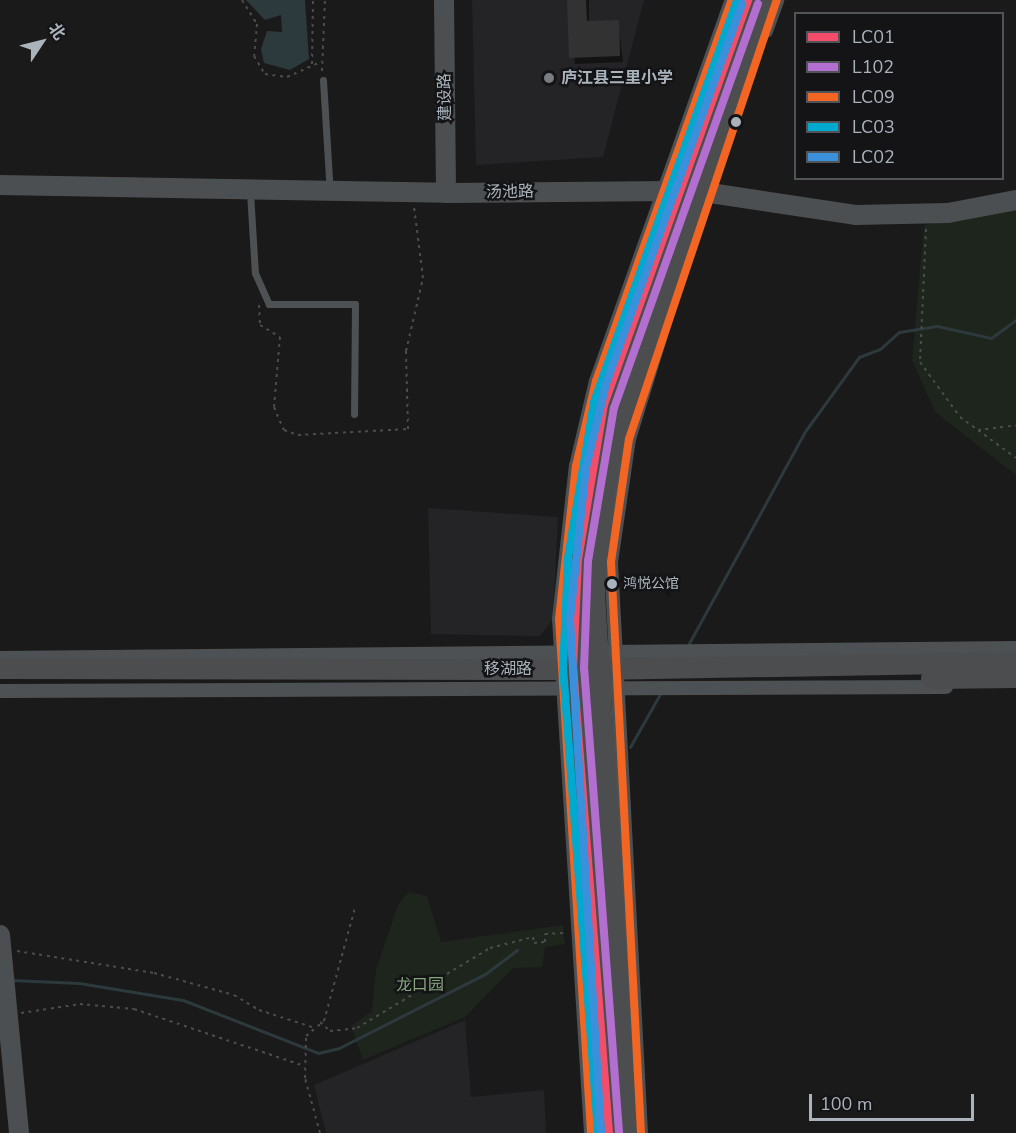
<!DOCTYPE html>
<html>
<head>
<meta charset="utf-8">
<style>
	body { margin:0 }
	#map { position:relative; width:1016px; height:1133px; overflow:hidden; background:#1a1a1a; font-family:"Nunito Sans","Noto Sans SC",sans-serif }
	div>[style] { position:absolute }
	[style*='--x'] { left:calc(var(--x)*1px); top:calc(var(--y)*1px); width:calc(var(--w)*1px); rotate:calc(var(--a)*1deg) }
	.built>* { inset:0; background:#242426 }
	.green>* { inset:0; background:#1e251d }
	.water>* { inset:0; background:#2c393d }
	.shadow>* { inset:0; background:#0007 }
	.stream>* { height:3px; margin:-1.5px; padding:0 1.5px; transform-origin:1.5px; border-radius:1.5px; background:#2c393d }
	.building>* { inset:0; background:#323232 }
	.path>* { height:2px; margin-top:-1px; transform-origin:0; background:repeating-linear-gradient(90deg,#4a4c4e 0 3px,transparent 0 7.5px) }
	.lane>* { height:7px; margin:-3.5px; padding:0 3.5px; transform-origin:3.5px; border-radius:3.5px; background:#4e5153 }
	.street>* { height:14px; margin:-7px; padding:0 7px; transform-origin:7px; border-radius:7px; background:#4e5153 }
	.secondary>* { height:20px; margin:-10px; padding:0 10px; transform-origin:10px; border-radius:10px; background:#4c4f51 }
	.primary>* { height:21px; margin:-10.5px; padding:0 10.5px; transform-origin:10.5px; border-radius:10.5px; background:#4c4d4f }
	.bus-1>* { height:8px; margin:-4px; padding:0 4px; transform-origin:4px; border-radius:4px; background:#f44d6c }
	.bus-2>* { height:8px; margin:-4px; padding:0 4px; transform-origin:4px; border-radius:4px; background:#b36fd0 }
	.bus-3>* { height:8px; margin:-4px; padding:0 4px; transform-origin:4px; border-radius:4px; background:#f26522 }
	.bus-4>* { height:8px; margin:-4px; padding:0 4px; transform-origin:4px; border-radius:4px; background:#00a9ce }
	.bus-5>* { height:8px; margin:-4px; padding:0 4px; transform-origin:4px; border-radius:4px; background:#3a90db }
	.dots>* { width:16px; height:16px; translate:-50% -50%; box-sizing:border-box; border:3px solid #141416; border-radius:50% }
	span { translate:-50% -50%; white-space:nowrap; text-align:center; line-height:1.15; -webkit-text-stroke:5px #141416; paint-order:stroke }
	.bus-label { font-size:14px; color:#aab3bc }
	.left { translate:0 -50%; text-align:left }
	.poi-label { font-size:16px; color:#aab3bc; font-weight:700 }
	.street-label { font-size:16px; color:#aab3bc }
	.park-label { font-size:16px; color:#86a880 }
	.legend { position:absolute; left:794px; top:12px; width:210px; height:168px; box-sizing:border-box; background:#141416; border:2px solid #505458; margin:0; padding:8px 10px; list-style:none; font-size:18px; color:#aab3bc }
	.legend li { display:flex; align-items:center; gap:12px; height:30px }
	.legend b { width:30px; border:2px solid #505458 }
	.north { position:absolute; left:12px; top:12px; width:60px; height:60px; -webkit-text-stroke:4px #141416; paint-order:stroke; rotate:55deg; font-size:16px; font-weight:700; line-height:24px; text-align:center; color:#aab3bc }
	.north::after { content:''; display:block; margin:auto; width:21px; height:27px; background:#aab3bc; clip-path:polygon(50% 0,100% 100%,50% 72%,0 100%) }
	.scale { position:absolute; left:809px; top:1094px; width:165px; height:27px; box-sizing:border-box; border:3px solid #aab3bc; border-top:0; padding-left:8px; font-size:18px; line-height:21px; white-space:nowrap; color:#aab3bc; -webkit-text-stroke:4px #141416; paint-order:stroke }
</style>
</head>
<body>
<div id="map">
	<div class="built">
		<div style="clip-path:polygon(472px 0,644px 0,603px 157px,476px 165px)"></div>
		<div style="clip-path:polygon(428px 508px,558px 517px,553px 619px,540px 636px,431px 634px)"></div>
		<div style="clip-path:polygon(465px 1020px,471px 1097px,544px 1090px,546px 1133px,326px 1133px,314px 1085px)"></div>
	</div>
	<div class="green">
		<div style="clip-path:polygon(1016px 206px,1016px 475px,935px 412px,912px 360px,924px 225px)"></div>
		<div style="clip-path:polygon(409px 892px,427px 896px,441px 942px,563px 925px,565px 944px,545px 947px,542px 967px,513px 968px,465px 1017px,363px 1060px,351px 1026px,372px 1011px,376px 970px,398px 905px)"></div>
	</div>
	<div class="water">
		<div style="clip-path:polygon(246px 0,305px 0,309px 59px,290px 70px,264px 63px,261px 49px,267px 31px,282px 32px,281px 15px,265px 20px)"></div>
	</div>
	<div class="shadow">
		<div style="clip-path:polygon(569px 0,589px 0,589px 22px,618px 21px,623px 62px,575px 64px)"></div>
	</div>
	<div class="stream">
		<div style="--x:687;--y:647;--w:247;--a:-61.3"></div>
		<div style="--x:806;--y:430;--w:90;--a:-54"></div>
		<div style="--x:859;--y:357;--w:22;--a:-21"></div>
		<div style="--x:880;--y:349;--w:25;--a:-42"></div>
		<div style="--x:899;--y:332;--w:38;--a:-9"></div>
		<div style="--x:937;--y:326;--w:55;--a:12.5"></div>
		<div style="--x:991;--y:338;--w:31;--a:-36"></div>
		<div style="--x:630;--y:747;--w:61;--a:-60.5"></div>
		<div style="--x:11;--y:980;--w:68;--a:2.5"></div>
		<div style="--x:79;--y:983;--w:105;--a:9.3"></div>
		<div style="--x:183;--y:1000;--w:145;--a:21.4"></div>
		<div style="--x:318;--y:1053;--w:22;--a:-13"></div>
		<div style="--x:339;--y:1048;--w:164;--a:-26.9"></div>
		<div style="--x:485;--y:974;--w:40;--a:-37"></div>
	</div>
	<div class="building">
		<div style="clip-path:polygon(567px 0,586px 0,587px 21px,619px 20px,620px 56px,569px 58px)"></div>
	</div>
	<div class="path">
		<div style="--x:242;--y:0;--w:28;--a:58"></div>
		<div style="--x:257;--y:24;--w:32;--a:95"></div>
		<div style="--x:254;--y:56;--w:21;--a:59"></div>
		<div style="--x:265;--y:74;--w:22;--a:8"></div>
		<div style="--x:287;--y:77;--w:37;--a:-24"></div>
		<div style="--x:312;--y:64;--w:64;--a:-89.1"></div>
		<div style="--x:322;--y:71;--w:71;--a:-87.6"></div>
		<div style="--x:926;--y:229;--w:133;--a:92.6"></div>
		<div style="--x:920;--y:362;--w:68;--a:54"></div>
		<div style="--x:960;--y:417;--w:69;--a:36.2"></div>
		<div style="--x:259;--y:305;--w:20;--a:87"></div>
		<div style="--x:260;--y:325;--w:23;--a:31"></div>
		<div style="--x:280;--y:337;--w:70;--a:94.9"></div>
		<div style="--x:274;--y:407;--w:25;--a:67"></div>
		<div style="--x:284;--y:430;--w:15;--a:20"></div>
		<div style="--x:298;--y:435;--w:110;--a:-3.1"></div>
		<div style="--x:408;--y:429;--w:78;--a:-91.5"></div>
		<div style="--x:406;--y:351;--w:75;--a:-76.9"></div>
		<div style="--x:423;--y:278;--w:72;--a:-97.2"></div>
		<div style="--x:978;--y:430;--w:38;--a:-7"></div>
		<div style="--x:17;--y:951;--w:139;--a:9.1"></div>
		<div style="--x:154;--y:973;--w:83;--a:15.4"></div>
		<div style="--x:234;--y:995;--w:29;--a:31"></div>
		<div style="--x:259;--y:1010;--w:56;--a:17.8"></div>
		<div style="--x:21;--y:1013;--w:60;--a:-8.7"></div>
		<div style="--x:80;--y:1004;--w:54;--a:5.3"></div>
		<div style="--x:134;--y:1009;--w:179;--a:18.5"></div>
		<div style="--x:320;--y:1022;--w:13;--a:42"></div>
		<div style="--x:330;--y:1031;--w:27;--a:-6"></div>
		<div style="--x:357;--y:1028;--w:155;--a:-31"></div>
		<div style="--x:490;--y:948;--w:44;--a:-14.3"></div>
		<div style="--x:533;--y:937;--w:6;--a:81"></div>
		<div style="--x:534;--y:943;--w:11;--a:-5"></div>
		<div style="--x:545;--y:942;--w:8;--a:-90"></div>
		<div style="--x:545;--y:934;--w:22;--a:-3"></div>
		<div style="--x:320;--y:1133;--w:57;--a:-105.3"></div>
		<div style="--x:305;--y:1078;--w:42;--a:-88.6"></div>
		<div style="--x:306;--y:1036;--w:23;--a:-40"></div>
		<div style="--x:324;--y:1021;--w:117;--a:-74.7"></div>
	</div>
	<div class="lane">
		<div style="--x:323;--y:80;--w:99;--a:86.5"></div>
		<div style="--x:250;--y:192;--w:81;--a:86.5"></div>
		<div style="--x:255;--y:273;--w:34;--a:66"></div>
		<div style="--x:269;--y:304;--w:86;--a:0"></div>
		<div style="--x:355;--y:304;--w:110;--a:90.5"></div>
	</div>
	<div class="street">
		<div style="--x:766;--y:31;--w:33;--a:-70"></div>
		<div style="--x:0;--y:658;--w:1016;--a:-0.56"></div>
		<div style="--x:0;--y:691;--w:946;--a:-0.24"></div>
		<div style="--x:591;--y:1133;--w:515;--a:-93.56"></div>
		<div style="--x:559;--y:619;--w:154;--a:-83.7"></div>
		<div style="--x:576;--y:466;--w:87;--a:-76.8"></div>
		<div style="--x:596;--y:381;--w:405;--a:-70.4"></div>
		<div style="--x:641;--y:1133;--w:572;--a:-93.01"></div>
		<div style="--x:611;--y:562;--w:124;--a:-81.7"></div>
		<div style="--x:629;--y:439;--w:133;--a:-72.9"></div>
	</div>
	<div class="secondary">
		<div style="--x:444;--y:0;--w:193;--a:89.4"></div>
		<div style="--x:0;--y:185;--w:446;--a:1"></div>
		<div style="--x:446;--y:193;--w:251;--a:-0.5"></div>
		<div style="--x:697;--y:191;--w:160;--a:8.6"></div>
		<div style="--x:855;--y:215;--w:93;--a:-1.2"></div>
		<div style="--x:948;--y:213;--w:69;--a:-10.8"></div>
		<div style="--x:0;--y:935;--w:199;--a:84.5"></div>
	</div>
	<div class="primary">
		<div style="--x:0;--y:668;--w:597;--a:0.1"></div>
		<div style="--x:597;--y:669;--w:419;--a:-1"></div>
		<div style="--x:931;--y:678;--w:85;--a:-0.7"></div>
		<div style="--x:609;--y:1133;--w:465;--a:-94.4"></div>
		<div style="--x:573;--y:669;--w:109;--a:-87.4"></div>
		<div style="--x:578;--y:560;--w:157;--a:-80.5"></div>
		<div style="--x:604;--y:405;--w:430;--a:-70.4"></div>
		<div style="--x:626;--y:1133;--w:541;--a:-93.39"></div>
		<div style="--x:594;--y:593;--w:105;--a:-84.6"></div>
		<div style="--x:604;--y:488;--w:60;--a:-77.6"></div>
		<div style="--x:617;--y:429;--w:454;--a:-70.8"></div>
	</div>
	<div class="bus-1">
		<div style="--x:609;--y:1133;--w:465;--a:-94.4"></div>
		<div style="--x:573;--y:669;--w:109;--a:-87.4"></div>
		<div style="--x:578;--y:560;--w:157;--a:-80.5"></div>
		<div style="--x:604;--y:405;--w:430;--a:-70.4"></div>
	</div>
	<div class="bus-2">
		<div style="--x:619;--y:1132;--w:464;--a:-94.3"></div>
		<div style="--x:584;--y:669;--w:108;--a:-87.9"></div>
		<div style="--x:588;--y:561;--w:155;--a:-80.4"></div>
		<div style="--x:614;--y:408;--w:429;--a:-70.4"></div>
	</div>
	<div class="bus-3">
		<div style="--x:591;--y:1133;--w:515;--a:-93.56"></div>
		<div style="--x:559;--y:619;--w:154;--a:-83.7"></div>
		<div style="--x:576;--y:466;--w:87;--a:-76.8"></div>
		<div style="--x:596;--y:381;--w:405;--a:-70.4"></div>
		<div style="--x:641;--y:1133;--w:572;--a:-93.01"></div>
		<div style="--x:611;--y:562;--w:124;--a:-81.7"></div>
		<div style="--x:629;--y:439;--w:463;--a:-71.4"></div>
	</div>
	<div class="bus-4">
		<div style="--x:598;--y:1133;--w:464;--a:-94.3"></div>
		<div style="--x:563;--y:670;--w:112;--a:-87.4"></div>
		<div style="--x:568;--y:558;--w:158;--a:-80.5"></div>
		<div style="--x:594;--y:402;--w:427;--a:-70.4"></div>
	</div>
	<div class="bus-5">
		<div style="--x:601;--y:1132;--w:514;--a:-93.46"></div>
		<div style="--x:570;--y:619;--w:152;--a:-84"></div>
		<div style="--x:586;--y:468;--w:86;--a:-76.6"></div>
		<div style="--x:606;--y:384;--w:404;--a:-70.3"></div>
	</div>
	<div class="dots">
		<div style="left:549px;top:78px;background:#787d83"></div>
		<div style="left:736px;top:122px;background:#aab3bc"></div>
		<div style="left:612px;top:584px;background:#aab3bc"></div>
	</div>
	<div class="bus-label">
		<span class="left" style="left:623px;top:584px">鸿悦公馆</span>
	</div>
	<div class="poi-label">
		<span class="left" style="left:561px;top:78px">庐江县三里小学</span>
	</div>
	<div class="street-label">
		<span style="left:445px;top:97px;rotate:-91deg">建设路</span>
		<span style="left:510px;top:192px;rotate:-1deg">汤池路</span>
		<span style="left:508px;top:669px">移湖路</span>
	</div>
	<div class="park-label">
		<span style="left:420px;top:985px">龙口园</span>
	</div>
	<ul class="legend">
	<li><b style="height:8px;background:#f44d6c"></b>LC01</li>
	<li><b style="height:8px;background:#b36fd0"></b>L102</li>
	<li><b style="height:8px;background:#f26522"></b>LC09</li>
	<li><b style="height:8px;background:#00a9ce"></b>LC03</li>
	<li><b style="height:8px;background:#3a90db"></b>LC02</li>
	</ul>
	<div class="north">北</div>
	<div class="scale">100 m</div>
</div>
</body>
</html>
